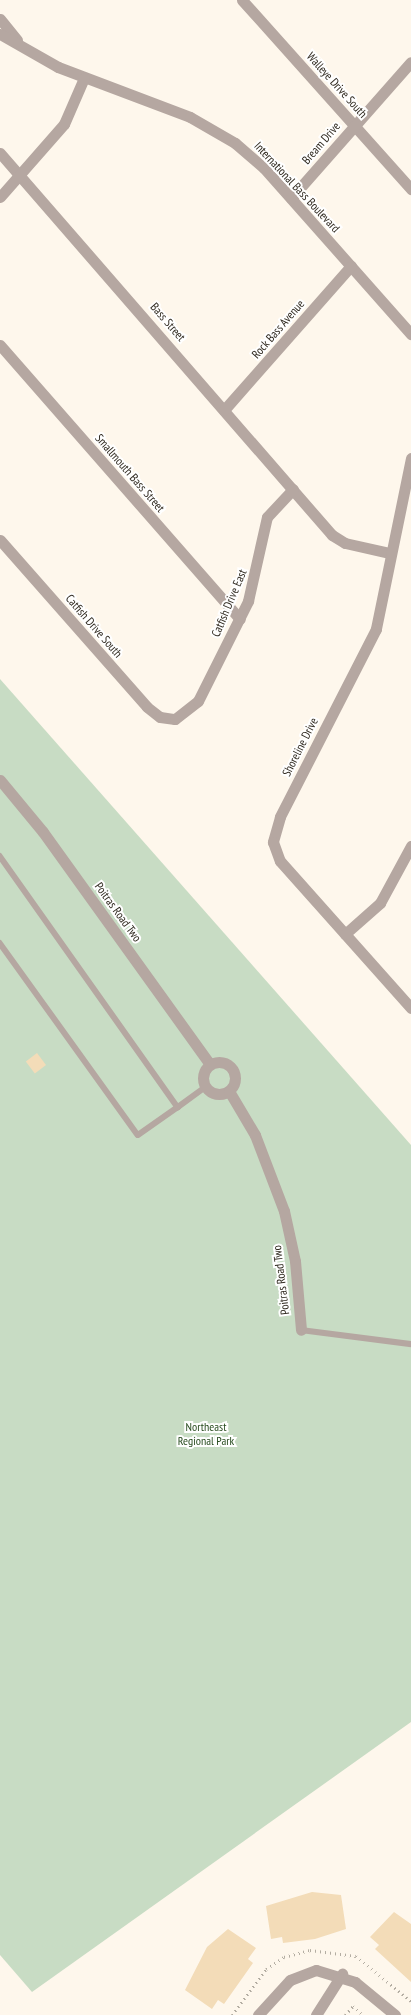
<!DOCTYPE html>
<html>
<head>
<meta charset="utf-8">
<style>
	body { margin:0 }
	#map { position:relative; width:411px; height:2015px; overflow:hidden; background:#fef7ec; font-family:"PT Sans Narrow",sans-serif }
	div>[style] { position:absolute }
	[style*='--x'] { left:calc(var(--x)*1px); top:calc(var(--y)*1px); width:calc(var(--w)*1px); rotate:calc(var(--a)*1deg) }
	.green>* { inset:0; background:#c8dcc4 }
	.building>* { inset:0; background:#f3dcb8; transform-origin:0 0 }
	.path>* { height:2.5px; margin-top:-1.25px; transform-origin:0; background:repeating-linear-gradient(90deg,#b3ada2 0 1px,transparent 0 5px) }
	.lane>* { height:5.5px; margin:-2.75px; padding:0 2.75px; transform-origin:2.75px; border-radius:2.75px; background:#b5a7a1 }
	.street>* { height:11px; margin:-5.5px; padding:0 5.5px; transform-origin:5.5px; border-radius:5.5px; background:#b5a7a1 }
	.street>.ring { margin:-5.5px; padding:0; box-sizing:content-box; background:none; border:11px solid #b5a7a1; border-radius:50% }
	span { translate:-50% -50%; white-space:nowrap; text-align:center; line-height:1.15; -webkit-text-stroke:4px #fff; paint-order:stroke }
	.street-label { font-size:12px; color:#302a20 }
	.park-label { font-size:12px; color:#284c1f }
</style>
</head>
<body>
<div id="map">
	<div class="green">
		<div style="clip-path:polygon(0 679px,411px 1145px,411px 1722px,32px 1992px,0 1955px)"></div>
	</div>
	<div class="building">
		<div style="left:37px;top:1053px;width:15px;height:14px;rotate:53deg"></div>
		<div style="clip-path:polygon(312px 1892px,341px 1895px,346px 1929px,315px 1939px,283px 1943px,282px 1937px,271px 1939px,266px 1906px)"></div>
		<div style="clip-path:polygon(394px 1912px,411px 1924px,411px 1982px,375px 1949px,379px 1945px,370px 1937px)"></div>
		<div style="clip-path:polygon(228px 1929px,256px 1948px,248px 1959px,253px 1963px,224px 2004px,218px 2000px,212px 2009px,185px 1990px,207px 1947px)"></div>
	</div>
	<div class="path">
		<div style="--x:232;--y:2015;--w:57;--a:-53.5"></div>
		<div style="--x:266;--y:1969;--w:22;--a:-34"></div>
		<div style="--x:284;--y:1957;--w:27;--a:-15"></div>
		<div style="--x:310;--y:1950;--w:46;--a:7.4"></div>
		<div style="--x:356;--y:1956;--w:71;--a:39.3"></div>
		<div style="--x:345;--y:2015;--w:12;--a:-48"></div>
		<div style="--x:353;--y:2006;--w:13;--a:42"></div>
	</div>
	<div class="lane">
		<div style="--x:0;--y:856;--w:308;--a:54.7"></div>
		<div style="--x:178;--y:1107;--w:34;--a:-36"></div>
		<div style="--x:0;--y:943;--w:236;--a:54.3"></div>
		<div style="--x:138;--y:1135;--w:49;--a:-35"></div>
		<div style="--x:301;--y:1330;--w:111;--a:7.3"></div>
	</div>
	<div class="street">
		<div style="--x:242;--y:0;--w:254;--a:48.2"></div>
		<div style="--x:0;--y:19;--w:27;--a:51"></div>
		<div style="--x:0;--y:34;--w:67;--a:29.6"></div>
		<div style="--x:58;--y:67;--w:141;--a:20.7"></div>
		<div style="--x:190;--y:117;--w:52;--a:30"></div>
		<div style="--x:235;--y:143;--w:38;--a:41"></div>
		<div style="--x:264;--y:168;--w:222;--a:48.5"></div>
		<div style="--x:0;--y:153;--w:506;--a:49.01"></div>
		<div style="--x:332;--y:535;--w:15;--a:32"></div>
		<div style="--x:345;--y:543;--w:45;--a:12.8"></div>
		<div style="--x:0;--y:197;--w:97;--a:-48.8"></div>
		<div style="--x:64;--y:124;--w:50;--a:-66.5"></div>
		<div style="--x:291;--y:198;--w:181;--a:-48.6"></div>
		<div style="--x:0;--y:345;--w:364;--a:48.8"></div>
		<div style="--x:224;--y:410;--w:192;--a:-48.6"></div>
		<div style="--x:411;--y:458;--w:175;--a:101.6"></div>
		<div style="--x:376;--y:629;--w:211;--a:117.1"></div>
		<div style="--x:280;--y:817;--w:26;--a:106"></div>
		<div style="--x:273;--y:842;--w:20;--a:70"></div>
		<div style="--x:280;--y:861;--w:197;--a:48.3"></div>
		<div style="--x:0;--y:540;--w:222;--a:48.6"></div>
		<div style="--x:147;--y:707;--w:16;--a:38"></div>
		<div style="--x:160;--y:717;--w:15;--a:8"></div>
		<div style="--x:175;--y:719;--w:29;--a:-38"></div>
		<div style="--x:198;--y:701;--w:112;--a:-63.4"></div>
		<div style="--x:248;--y:601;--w:86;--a:-77.3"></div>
		<div style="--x:267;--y:517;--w:38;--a:-47"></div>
		<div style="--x:0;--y:780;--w:67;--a:50.4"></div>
		<div style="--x:43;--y:832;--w:286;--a:54.3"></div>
		<div style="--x:345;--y:934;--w:47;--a:-41.5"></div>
		<div style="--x:380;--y:903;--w:65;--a:-61.5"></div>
		<div class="ring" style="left:203px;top:1062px;width:21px;height:21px"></div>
		<div style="--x:229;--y:1091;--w:51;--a:59.4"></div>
		<div style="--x:255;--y:1135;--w:81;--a:69.1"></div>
		<div style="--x:284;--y:1211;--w:51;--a:77.6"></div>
		<div style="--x:295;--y:1261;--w:69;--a:85"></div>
		<div style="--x:258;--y:2015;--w:47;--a:-47.6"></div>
		<div style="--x:290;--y:1980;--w:28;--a:-21"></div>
		<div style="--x:316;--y:1970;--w:41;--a:17.1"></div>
		<div style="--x:355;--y:1982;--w:52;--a:39.5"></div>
		<div style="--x:316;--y:2015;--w:49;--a:-57.6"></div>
	</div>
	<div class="street-label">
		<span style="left:337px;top:85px;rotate:48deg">Walleye Drive South</span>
		<span style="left:321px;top:143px;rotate:-49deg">Bream Drive</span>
		<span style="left:297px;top:187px;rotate:47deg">International Bass Boulevard</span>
		<span style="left:168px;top:322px;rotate:49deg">Bass Street</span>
		<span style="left:278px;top:329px;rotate:-49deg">Rock Bass Avenue</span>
		<span style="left:130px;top:473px;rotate:49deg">Smallmouth Bass Street</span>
		<span style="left:229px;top:603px;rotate:-67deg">Catfish Drive East</span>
		<span style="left:94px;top:626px;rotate:49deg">Catfish Drive South</span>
		<span style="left:300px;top:747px;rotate:-63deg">Shoreline Drive</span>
		<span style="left:118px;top:912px;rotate:54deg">Poitras Road Two</span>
		<span style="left:281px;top:1280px;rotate:-97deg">Poitras Road Two</span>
	</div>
	<div class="park-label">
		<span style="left:206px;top:1434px">Northeast<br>Regional Park</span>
	</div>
</div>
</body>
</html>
